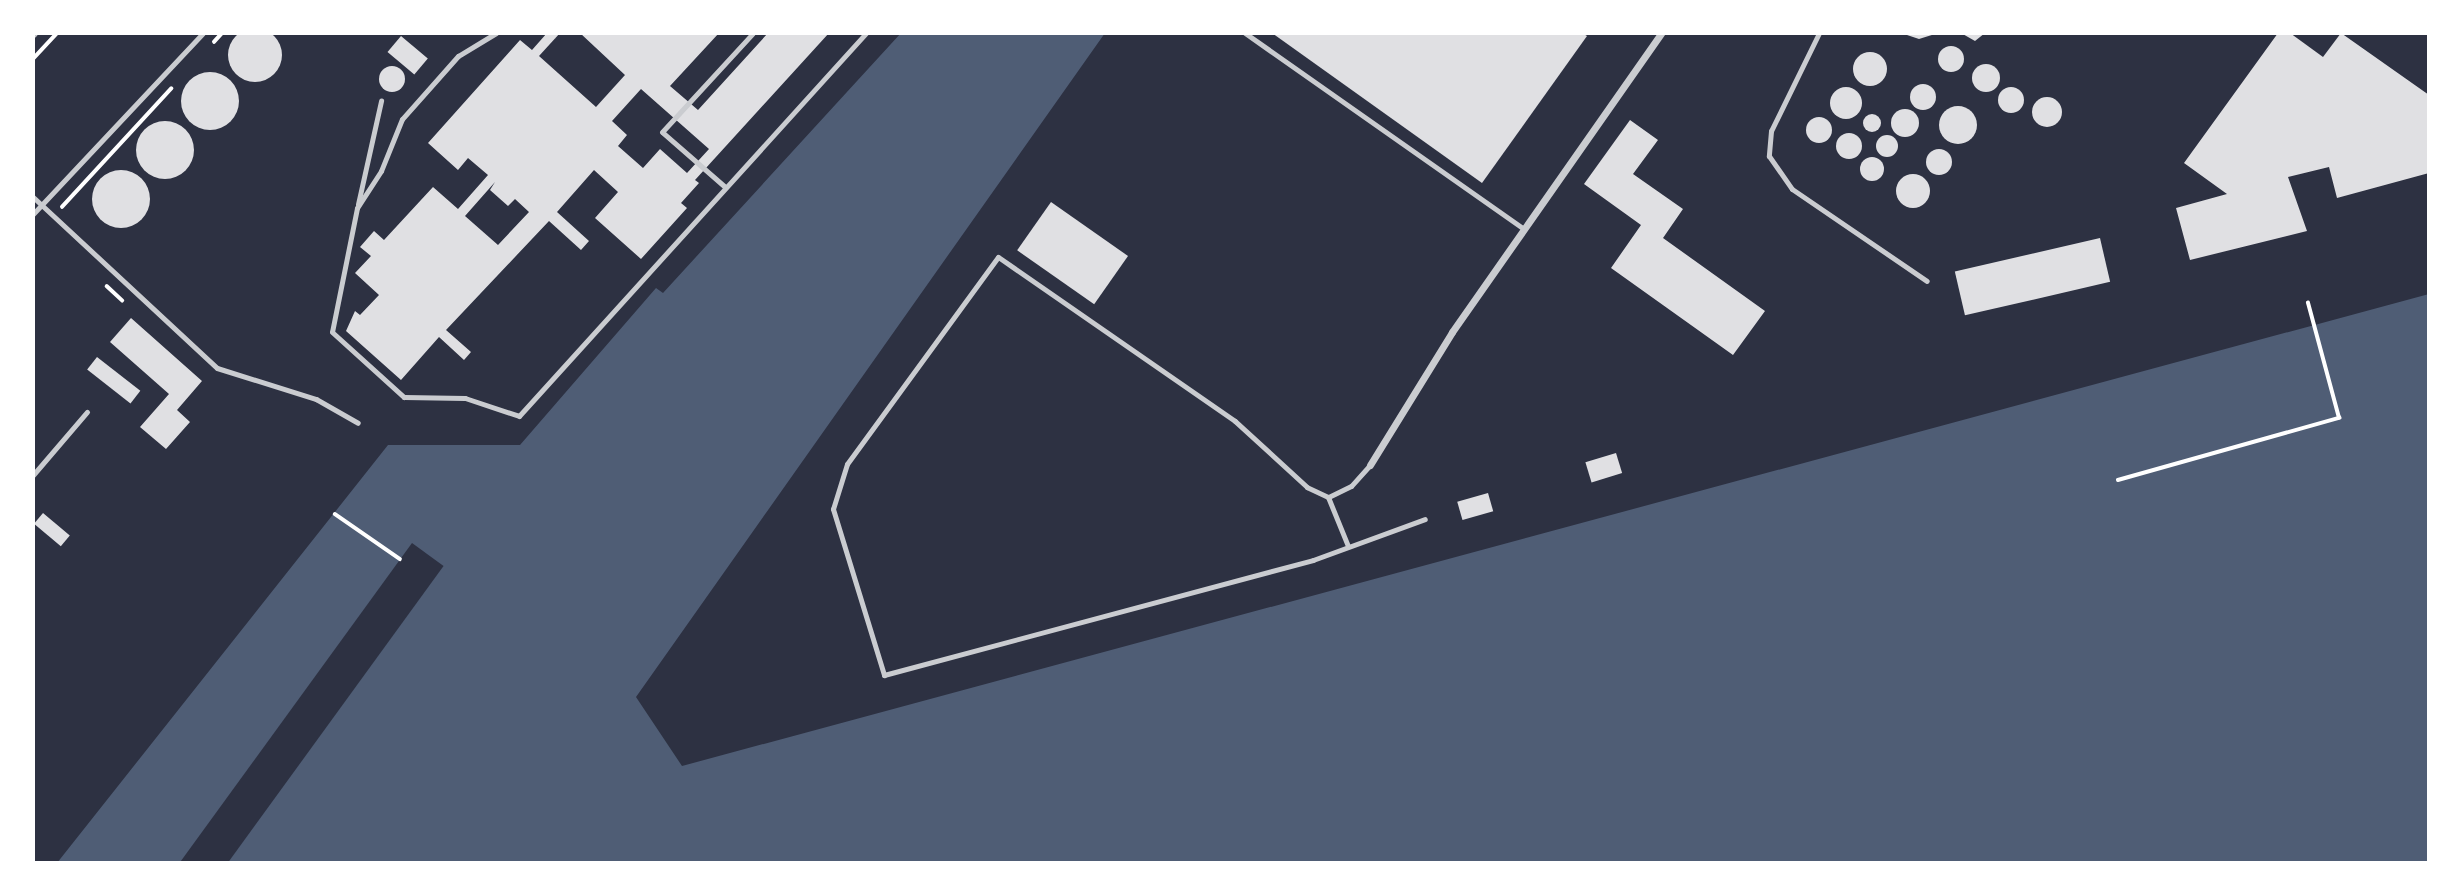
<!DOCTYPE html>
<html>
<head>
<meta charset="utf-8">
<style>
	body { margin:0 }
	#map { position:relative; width:2462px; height:896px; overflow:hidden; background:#2d3142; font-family:Figtree,sans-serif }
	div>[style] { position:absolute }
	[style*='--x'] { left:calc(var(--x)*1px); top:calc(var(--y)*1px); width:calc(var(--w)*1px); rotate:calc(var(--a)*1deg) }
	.water>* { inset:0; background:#4f5d75 }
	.pier>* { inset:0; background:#2d3142; transform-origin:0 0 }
	.building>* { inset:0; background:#e0e0e3; transform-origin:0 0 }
	.round { border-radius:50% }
	.path>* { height:3.5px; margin:-1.75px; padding:0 1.75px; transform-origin:1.75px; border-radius:1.75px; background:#fff }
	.service>* { height:5px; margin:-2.5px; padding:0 2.5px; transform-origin:2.5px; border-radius:2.5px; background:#caccd0 }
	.minor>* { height:7px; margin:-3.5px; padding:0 3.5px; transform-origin:3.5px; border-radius:3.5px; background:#caccd0 }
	span { translate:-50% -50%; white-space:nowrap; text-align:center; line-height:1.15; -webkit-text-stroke:5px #fff; paint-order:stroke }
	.frame { position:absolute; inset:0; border:35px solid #fff; pointer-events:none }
</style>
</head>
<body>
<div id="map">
	<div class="water">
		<div style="clip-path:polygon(901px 33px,1105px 33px,636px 697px,682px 766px,2429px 294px,2429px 863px,57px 863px,388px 445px,520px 445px,656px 288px,663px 293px)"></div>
	</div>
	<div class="pier">
		<div style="left:412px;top:543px;width:39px;height:395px;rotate:36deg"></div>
	</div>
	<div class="building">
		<div class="round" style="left:228px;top:28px;width:54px;height:54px"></div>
		<div style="clip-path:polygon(evenodd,547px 33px,560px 33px,539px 56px,596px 107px,625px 75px,580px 33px,719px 33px,670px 86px,698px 110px,768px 33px,829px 33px,695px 180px,699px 183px,681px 203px,687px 208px,641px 259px,595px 218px,618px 192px,594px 170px,557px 212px,589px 241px,581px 250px,549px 221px,446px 330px,471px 352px,464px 360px,439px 337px,401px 380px,346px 331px,355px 311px,360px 315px,379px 295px,355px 273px,371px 256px,360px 247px,374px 231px,384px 240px,433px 187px,458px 209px,488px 175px,468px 158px,458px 170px,428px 143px,520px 40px,532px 50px,547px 33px,641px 89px,709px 149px,687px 173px,660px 149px,643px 168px,618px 146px,627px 135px,612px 121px,641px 89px,547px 33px,495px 182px,490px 190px,508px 206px,515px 199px,529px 212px,498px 245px,465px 216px,495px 182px)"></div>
		<div style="clip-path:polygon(1272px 33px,1582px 33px,1587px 36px,1482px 183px)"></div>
		<div style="clip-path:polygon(1901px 33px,1935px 33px,1935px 34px,1919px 39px)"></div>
		<div style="clip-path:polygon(1961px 33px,1985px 33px,1975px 41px)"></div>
		<div style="clip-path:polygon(2278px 33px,2290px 33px,2323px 57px,2341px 33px,2429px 95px,2429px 173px,2337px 198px,2329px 167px,2288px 177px,2307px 231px,2190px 260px,2176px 208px,2227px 194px,2184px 163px)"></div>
		<div style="left:401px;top:36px;width:35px;height:21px;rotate:40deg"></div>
		<div class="round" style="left:1938px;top:46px;width:26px;height:26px"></div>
		<div class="round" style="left:1853px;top:52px;width:34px;height:34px"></div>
		<div class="round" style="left:1972px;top:64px;width:28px;height:28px"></div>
		<div class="round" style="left:379px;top:66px;width:26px;height:26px"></div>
		<div class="round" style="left:181px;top:72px;width:58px;height:58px"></div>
		<div class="round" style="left:1910px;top:84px;width:26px;height:26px"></div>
		<div class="round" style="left:1998px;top:87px;width:26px;height:26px"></div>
		<div class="round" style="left:1830px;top:87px;width:32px;height:32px"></div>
		<div class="round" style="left:2032px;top:97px;width:30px;height:30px"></div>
		<div class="round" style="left:1939px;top:106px;width:38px;height:38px"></div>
		<div class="round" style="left:1891px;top:109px;width:28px;height:28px"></div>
		<div class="round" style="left:1863px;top:114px;width:18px;height:18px"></div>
		<div class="round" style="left:1806px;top:117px;width:26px;height:26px"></div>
		<div style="clip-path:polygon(1630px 120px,1658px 140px,1633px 174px,1683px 209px,1663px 238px,1765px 311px,1733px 355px,1611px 268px,1641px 225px,1584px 184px)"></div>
		<div class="round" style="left:136px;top:121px;width:58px;height:58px"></div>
		<div class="round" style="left:1836px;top:133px;width:26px;height:26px"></div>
		<div class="round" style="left:1876px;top:135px;width:22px;height:22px"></div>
		<div class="round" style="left:1926px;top:149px;width:26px;height:26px"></div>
		<div class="round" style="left:1860px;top:157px;width:24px;height:24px"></div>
		<div class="round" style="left:92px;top:170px;width:58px;height:58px"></div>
		<div class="round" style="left:1896px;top:174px;width:34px;height:34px"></div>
		<div style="left:1051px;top:202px;width:94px;height:59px;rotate:35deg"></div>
		<div style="left:2100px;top:238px;width:45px;height:149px;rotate:77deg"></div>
		<div style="clip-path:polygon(131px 318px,202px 381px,177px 410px,190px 422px,166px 449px,140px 427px,169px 394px,110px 342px)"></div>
		<div style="left:97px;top:357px;width:55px;height:16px;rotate:38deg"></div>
		<div style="left:1616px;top:453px;width:21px;height:32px;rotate:73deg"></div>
		<div style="left:1488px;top:493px;width:19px;height:32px;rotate:74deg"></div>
		<div style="left:43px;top:513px;width:35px;height:14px;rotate:40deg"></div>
	</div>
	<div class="path">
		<div style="--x:214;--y:42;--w:12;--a:-48"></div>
		<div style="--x:33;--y:59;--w:35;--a:-47"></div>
		<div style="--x:62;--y:207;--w:161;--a:-47.3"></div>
		<div style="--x:107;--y:286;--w:21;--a:43"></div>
		<div style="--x:2118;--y:480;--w:230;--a:-15.7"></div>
		<div style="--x:2339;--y:418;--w:119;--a:-105.1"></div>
		<div style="--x:335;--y:514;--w:79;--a:34.7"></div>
	</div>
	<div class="service">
		<div style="--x:496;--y:33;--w:44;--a:148.8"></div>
		<div style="--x:458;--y:56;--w:84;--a:131.6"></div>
		<div style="--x:402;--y:119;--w:56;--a:112"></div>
		<div style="--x:381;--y:171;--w:44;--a:123"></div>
		<div style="--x:357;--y:208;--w:126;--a:101.4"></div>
		<div style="--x:332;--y:332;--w:97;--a:42.1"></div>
		<div style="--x:404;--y:397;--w:61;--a:0.9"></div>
		<div style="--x:465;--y:398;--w:57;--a:18.4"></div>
		<div style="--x:519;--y:416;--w:517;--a:-47.82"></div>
		<div style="--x:1245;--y:33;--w:341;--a:35.1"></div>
		<div style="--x:1819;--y:33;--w:109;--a:116.1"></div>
		<div style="--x:1771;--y:131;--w:25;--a:95"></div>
		<div style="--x:1769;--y:156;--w:40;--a:55.1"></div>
		<div style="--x:1792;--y:189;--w:163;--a:34.3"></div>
		<div style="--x:724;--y:186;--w:82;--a:-138.9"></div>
		<div style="--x:662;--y:132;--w:134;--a:-47.4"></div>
		<div style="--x:33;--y:197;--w:251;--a:42.9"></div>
		<div style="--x:217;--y:368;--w:104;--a:17.4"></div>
		<div style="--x:316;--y:399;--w:48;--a:29.7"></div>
		<div style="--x:358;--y:204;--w:106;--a:-77.4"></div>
		<div style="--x:33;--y:214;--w:248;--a:-46.8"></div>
		<div style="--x:1370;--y:465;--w:28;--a:132"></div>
		<div style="--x:1351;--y:486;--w:25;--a:154"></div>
		<div style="--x:1328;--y:497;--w:23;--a:-155"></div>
		<div style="--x:1307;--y:487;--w:98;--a:-137.5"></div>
		<div style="--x:1235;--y:421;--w:288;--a:-145.3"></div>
		<div style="--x:998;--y:257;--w:256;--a:126.1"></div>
		<div style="--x:847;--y:464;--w:47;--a:107.3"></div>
		<div style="--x:833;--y:509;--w:174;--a:72.9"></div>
		<div style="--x:884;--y:675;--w:444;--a:-15"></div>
		<div style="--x:1313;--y:560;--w:119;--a:-20.1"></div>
		<div style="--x:33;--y:475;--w:83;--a:-49.4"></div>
		<div style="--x:1328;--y:497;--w:53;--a:67.8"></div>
	</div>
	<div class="minor">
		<div style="--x:33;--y:34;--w:1;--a:-45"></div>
		<div style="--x:1370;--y:465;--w:156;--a:-58.3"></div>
		<div style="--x:1452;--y:332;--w:365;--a:-55"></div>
	</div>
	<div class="frame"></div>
</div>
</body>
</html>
